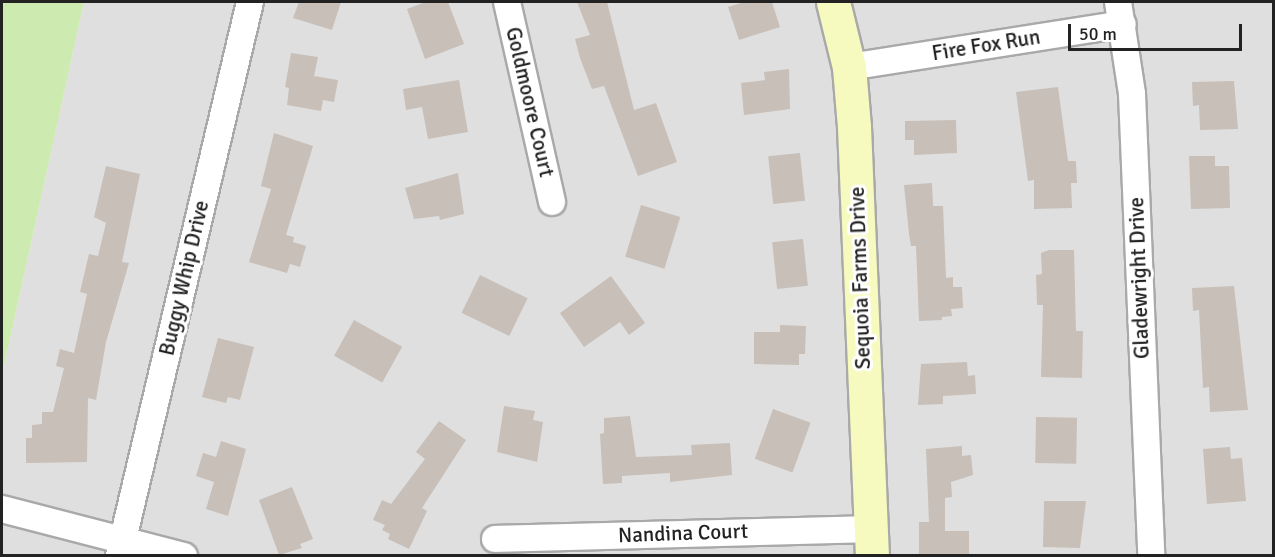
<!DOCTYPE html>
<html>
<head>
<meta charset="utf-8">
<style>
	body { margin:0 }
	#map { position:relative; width:1275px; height:557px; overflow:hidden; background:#f2efe9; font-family:Signika,sans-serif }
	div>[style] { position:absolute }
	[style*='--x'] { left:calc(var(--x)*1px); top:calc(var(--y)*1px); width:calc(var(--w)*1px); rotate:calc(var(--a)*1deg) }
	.residential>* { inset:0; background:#e0dfdf }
	.grass>* { inset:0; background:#cdebb0 }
	.building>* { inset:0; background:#c7bfb8; transform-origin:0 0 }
	.roads { filter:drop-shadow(2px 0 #a9a9a9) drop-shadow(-2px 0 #a9a9a9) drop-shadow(0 2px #a9a9a9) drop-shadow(0 -2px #a9a9a9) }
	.street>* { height:26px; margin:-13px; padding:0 13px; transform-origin:13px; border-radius:13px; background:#fff }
	.secondary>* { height:33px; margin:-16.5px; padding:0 16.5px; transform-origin:16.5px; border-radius:16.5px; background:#f7fabf }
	span { translate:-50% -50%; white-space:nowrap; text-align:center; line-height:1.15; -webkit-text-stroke:6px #fff; paint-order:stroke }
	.street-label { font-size:21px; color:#222 }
	.frame { position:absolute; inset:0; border:3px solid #222; pointer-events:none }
	.scale { position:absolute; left:1068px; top:24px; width:174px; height:27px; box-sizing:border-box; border:3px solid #222; border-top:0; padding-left:8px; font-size:18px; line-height:21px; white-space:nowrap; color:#222; -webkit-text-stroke:4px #fff; paint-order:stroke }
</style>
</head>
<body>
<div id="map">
	<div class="residential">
		<div style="clip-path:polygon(84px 2px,1273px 2px,1273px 555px,2px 556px,2px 375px)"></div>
	</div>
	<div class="grass">
		<div style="clip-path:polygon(2px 2px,84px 2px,2px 375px)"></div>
	</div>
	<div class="building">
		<div style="clip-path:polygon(299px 2px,341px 2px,332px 30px,293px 18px)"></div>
		<div style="clip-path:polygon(426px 2px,448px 2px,464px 44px,425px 59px,407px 9px)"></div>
		<div style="clip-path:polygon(577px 2px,607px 2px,634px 110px,656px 103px,677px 162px,638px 176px,604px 86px,592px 89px,580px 58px,575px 39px,590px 35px)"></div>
		<div style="clip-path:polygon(745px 2px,772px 2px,780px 27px,739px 40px,728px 7px)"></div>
		<div style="clip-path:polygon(291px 53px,318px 57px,314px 76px,338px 80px,334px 102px,323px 100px,321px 111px,287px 105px,289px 88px,285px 87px)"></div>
		<div style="clip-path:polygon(789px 69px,790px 109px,744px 115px,741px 83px,765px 80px,764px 72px)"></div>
		<div style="clip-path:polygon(459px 80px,468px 132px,428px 139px,422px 107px,406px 110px,403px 89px)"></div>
		<div style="clip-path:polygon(1234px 81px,1238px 129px,1200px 130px,1199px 105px,1193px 106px,1192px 82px)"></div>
		<div style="clip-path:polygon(1058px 87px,1068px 161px,1076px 161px,1077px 183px,1071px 183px,1072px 208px,1034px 209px,1034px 180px,1028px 181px,1016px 92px)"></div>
		<div style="clip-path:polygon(956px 120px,957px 153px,914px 155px,914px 140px,905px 140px,905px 121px)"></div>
		<div style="clip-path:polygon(274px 133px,313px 146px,286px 235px,294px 237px,293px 242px,306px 246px,300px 267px,290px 264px,287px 273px,249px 262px,271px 189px,261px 186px)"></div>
		<div style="left:800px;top:153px;width:48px;height:32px;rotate:84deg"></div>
		<div style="clip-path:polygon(1189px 156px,1215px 156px,1215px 166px,1229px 166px,1230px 208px,1191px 209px)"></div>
		<div style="clip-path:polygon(106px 166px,140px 174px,122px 262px,129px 263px,106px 342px,96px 400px,88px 398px,87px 462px,26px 463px,26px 438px,32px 438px,32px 425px,42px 424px,42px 412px,53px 412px,64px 368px,56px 366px,60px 349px,74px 353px,87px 294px,80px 292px,89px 254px,98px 256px,106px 223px,94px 217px)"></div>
		<div style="clip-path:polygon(458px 173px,464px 214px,440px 220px,439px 216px,414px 219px,405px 188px)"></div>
		<div style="clip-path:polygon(932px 183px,933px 206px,943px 206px,946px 278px,953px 277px,953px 287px,962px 287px,963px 308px,951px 309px,952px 316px,942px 317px,942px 320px,919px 321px,916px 246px,911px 246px,909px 234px,904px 185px)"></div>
		<div style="left:641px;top:205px;width:41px;height:54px;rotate:17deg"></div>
		<div style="left:803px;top:239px;width:47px;height:31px;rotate:84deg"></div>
		<div style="clip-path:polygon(1049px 250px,1074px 250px,1076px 331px,1083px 331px,1082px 378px,1041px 377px,1043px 305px,1037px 305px,1036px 275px,1042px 274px,1041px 253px)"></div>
		<div style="left:480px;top:275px;width:53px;height:42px;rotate:26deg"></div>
		<div style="clip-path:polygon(611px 276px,645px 323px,629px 335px,620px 322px,584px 347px,560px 313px)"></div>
		<div style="clip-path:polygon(1234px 286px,1248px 410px,1210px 412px,1209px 387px,1203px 388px,1199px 310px,1193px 311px,1192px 288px)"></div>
		<div style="left:354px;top:320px;width:55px;height:41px;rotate:29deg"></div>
		<div style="clip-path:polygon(780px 325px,806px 326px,805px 354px,799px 354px,799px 365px,754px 364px,754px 332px,780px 332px)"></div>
		<div style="clip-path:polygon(218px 338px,254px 347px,240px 400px,228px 397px,226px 403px,202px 397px)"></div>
		<div style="clip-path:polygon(967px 362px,968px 376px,975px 375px,976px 394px,943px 396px,943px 404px,918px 405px,921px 364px)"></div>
		<div style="clip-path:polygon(504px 406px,535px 411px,533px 420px,543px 422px,537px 462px,497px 452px)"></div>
		<div style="left:773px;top:409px;width:40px;height:53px;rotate:20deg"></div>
		<div style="clip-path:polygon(630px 416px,636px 457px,692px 455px,691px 445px,730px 443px,732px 475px,670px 482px,670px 473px,622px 476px,622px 483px,603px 484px,600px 434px,604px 433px,604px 418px)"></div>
		<div style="left:1036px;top:417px;width:41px;height:46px;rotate:1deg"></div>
		<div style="clip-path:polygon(439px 421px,466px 440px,422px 508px,427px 511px,409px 549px,388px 539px,390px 534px,382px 530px,385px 525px,373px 520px,382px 500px,391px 504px,425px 459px,416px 452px)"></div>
		<div style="clip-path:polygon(221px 441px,246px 449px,228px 516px,206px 509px,214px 482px,196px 476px,203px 453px,216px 457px)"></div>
		<div style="clip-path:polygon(962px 446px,962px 456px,971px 455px,973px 475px,951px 482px,952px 497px,945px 498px,945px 531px,969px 531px,969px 555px,919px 555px,919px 522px,929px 522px,926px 449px)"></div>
		<div style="clip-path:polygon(1230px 447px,1231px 459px,1242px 458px,1246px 501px,1207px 504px,1203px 449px)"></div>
		<div style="clip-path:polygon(292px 487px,313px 539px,300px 544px,302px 548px,279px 555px,259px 500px)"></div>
		<div style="clip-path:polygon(1044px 501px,1086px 501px,1080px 548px,1043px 547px)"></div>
	</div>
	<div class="roads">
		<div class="street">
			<div style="--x:507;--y:2;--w:205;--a:77.3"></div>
			<div style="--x:1118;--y:2;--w:93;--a:81.3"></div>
			<div style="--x:1132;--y:94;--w:462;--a:87.6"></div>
			<div style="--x:849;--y:67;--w:277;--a:-8.9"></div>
			<div style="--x:2;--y:509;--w:188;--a:14.5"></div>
			<div style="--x:495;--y:539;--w:375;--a:-1.5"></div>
			<div style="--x:119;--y:556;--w:569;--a:-76.7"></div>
		</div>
		<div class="secondary">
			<div style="--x:833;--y:2;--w:67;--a:76.2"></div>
			<div style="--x:849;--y:67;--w:60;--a:85.2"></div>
			<div style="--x:854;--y:127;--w:429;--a:87.6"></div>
		</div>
	</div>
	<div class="street-label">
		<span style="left:986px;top:45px;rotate:-9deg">Fire Fox Run</span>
		<span style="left:530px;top:102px;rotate:77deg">Goldmoore Court</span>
		<span style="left:184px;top:278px;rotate:-77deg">Buggy Whip Drive</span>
		<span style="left:860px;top:278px;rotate:-92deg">Sequoia Farms Drive</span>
		<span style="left:1139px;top:278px;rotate:-92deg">Gladewright Drive</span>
		<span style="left:683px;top:533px;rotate:-2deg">Nandina Court</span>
	</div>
	<div class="frame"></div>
	<div class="scale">50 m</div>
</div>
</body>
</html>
